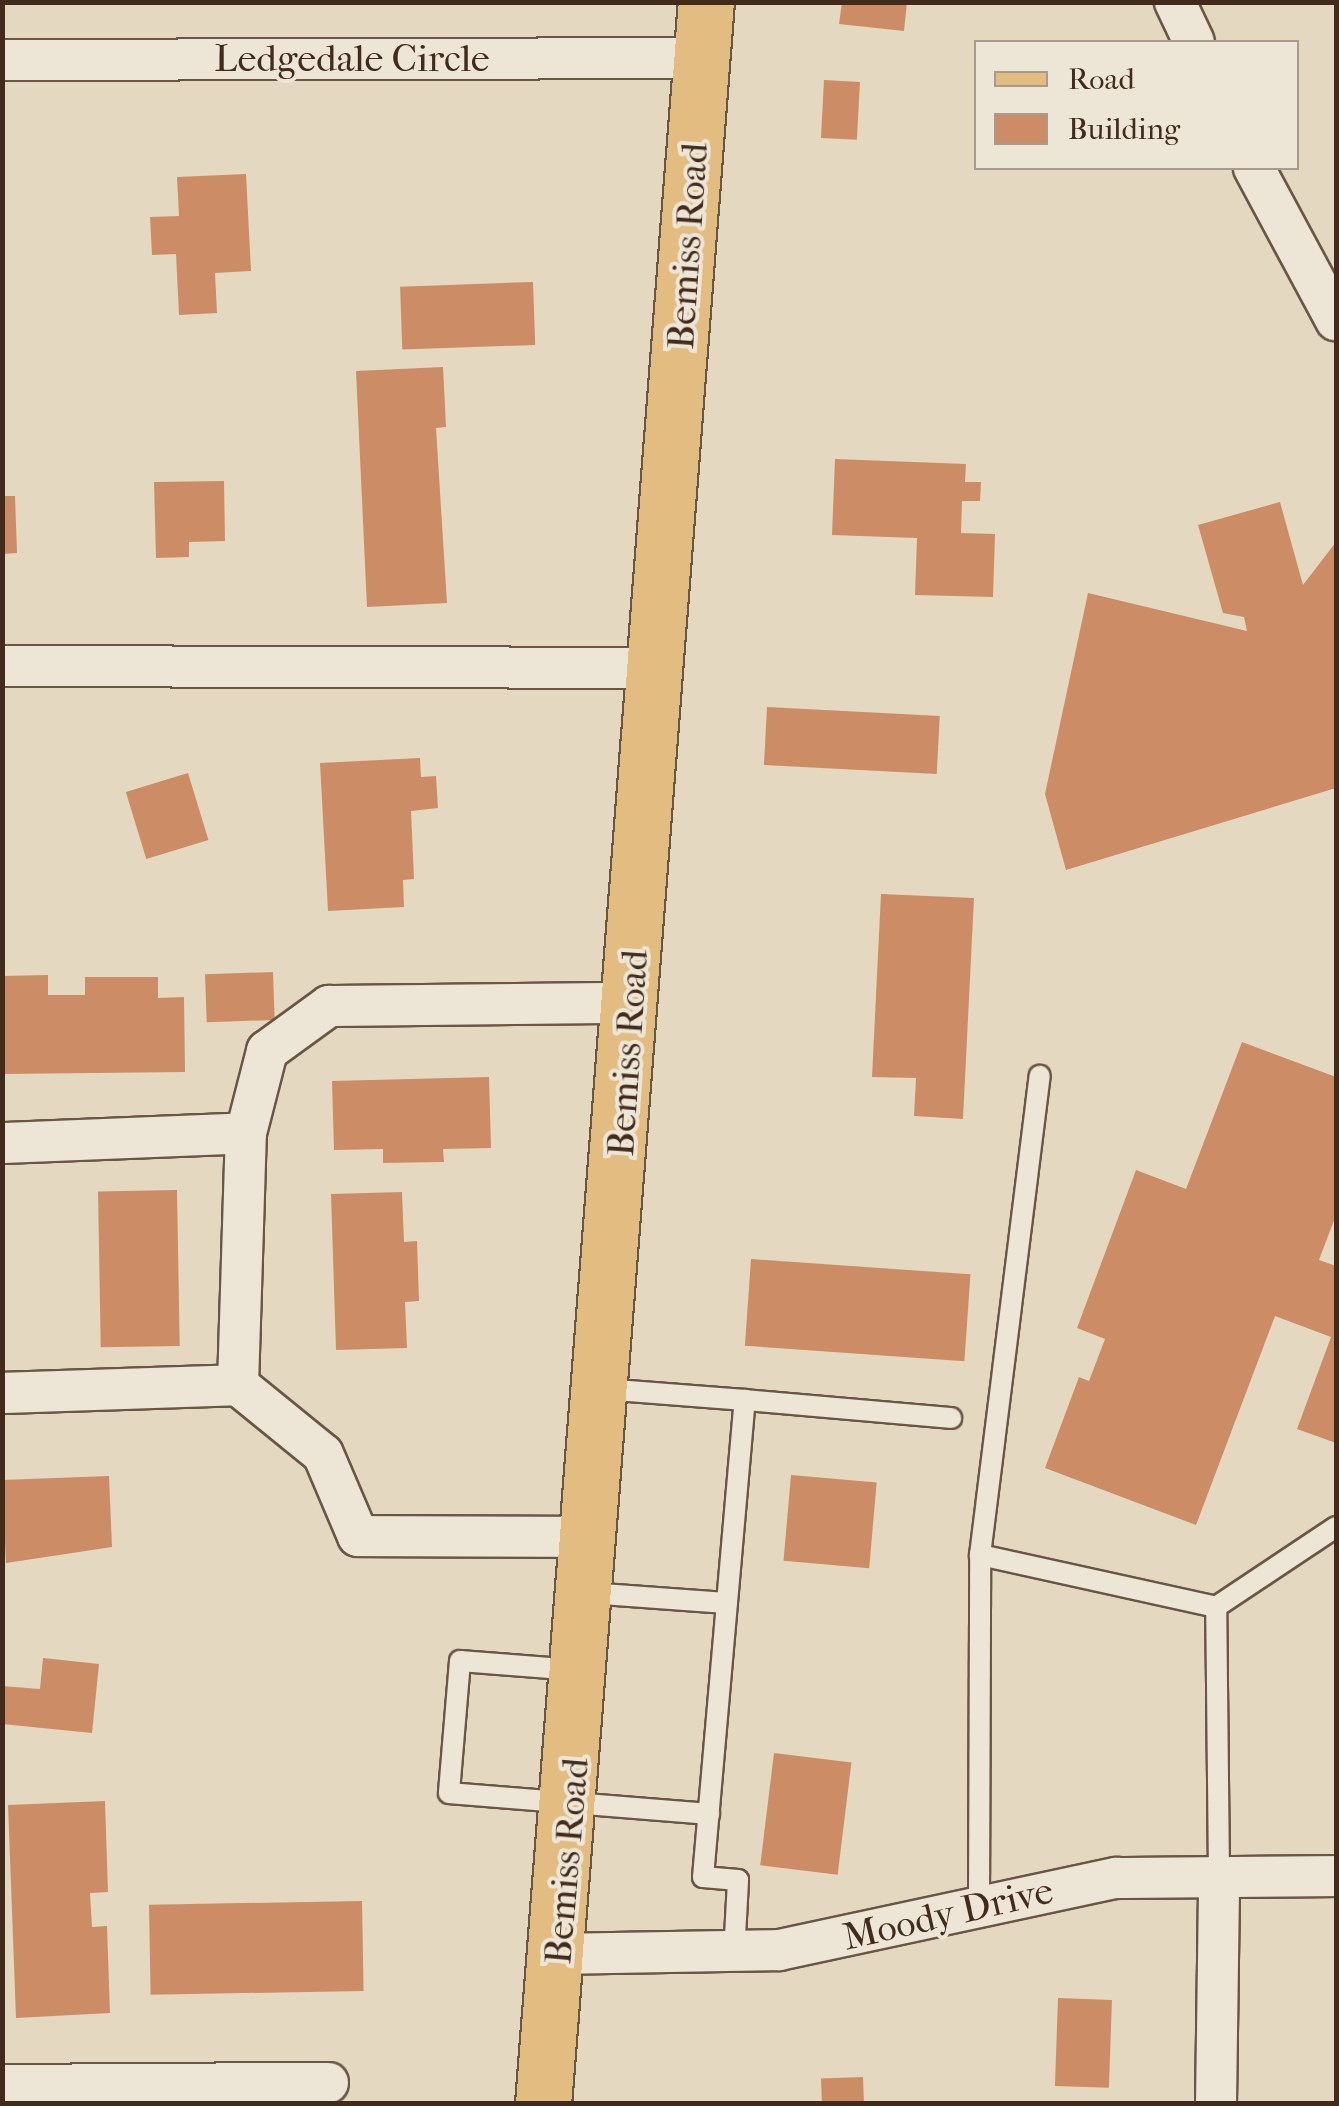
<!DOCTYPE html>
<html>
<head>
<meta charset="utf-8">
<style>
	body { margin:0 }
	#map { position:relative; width:1339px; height:2106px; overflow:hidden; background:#e4d9c0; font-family:"IM FELL French Canon",serif }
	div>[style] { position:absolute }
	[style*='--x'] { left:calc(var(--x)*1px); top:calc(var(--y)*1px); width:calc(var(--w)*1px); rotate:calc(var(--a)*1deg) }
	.building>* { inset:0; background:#cc8c66; transform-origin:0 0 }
	.roads { filter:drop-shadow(2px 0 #6a5645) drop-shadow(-2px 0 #6a5645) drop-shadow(0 2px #6a5645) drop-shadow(0 -2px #6a5645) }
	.service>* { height:20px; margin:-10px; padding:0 10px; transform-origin:10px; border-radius:10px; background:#ede6d6 }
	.minor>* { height:40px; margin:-20px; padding:0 20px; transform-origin:20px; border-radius:20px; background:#ede6d6 }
	.primary>* { height:55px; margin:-27.5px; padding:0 27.5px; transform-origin:27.5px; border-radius:27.5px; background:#e2bc80 }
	span { translate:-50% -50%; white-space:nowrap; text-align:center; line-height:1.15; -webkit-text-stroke:8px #ede6d6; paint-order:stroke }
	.street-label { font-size:38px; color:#422b1c }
	.frame { position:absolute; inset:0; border:5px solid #422b1c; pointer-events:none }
	.legend { position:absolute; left:974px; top:40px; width:325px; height:130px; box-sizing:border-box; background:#ede6d6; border:2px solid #a99b8c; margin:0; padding:12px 18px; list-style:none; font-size:30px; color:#422b1c }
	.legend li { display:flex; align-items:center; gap:20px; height:50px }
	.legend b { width:50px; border:2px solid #a99b8c }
</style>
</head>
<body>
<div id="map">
	<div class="building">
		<div style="clip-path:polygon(842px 2px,907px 2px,904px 31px,839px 24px)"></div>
		<div style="left:824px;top:80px;width:36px;height:58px;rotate:3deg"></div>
		<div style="clip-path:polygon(246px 174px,251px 271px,215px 273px,217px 313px,179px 315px,176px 254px,152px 255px,150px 217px,179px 216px,177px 177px)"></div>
		<div style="left:533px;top:282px;width:63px;height:133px;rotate:88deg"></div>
		<div style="clip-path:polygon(443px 367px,446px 427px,436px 428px,447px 603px,367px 607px,356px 371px)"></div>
		<div style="clip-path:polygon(835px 459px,966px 464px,965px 482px,981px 482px,980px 501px,962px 501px,961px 533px,995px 534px,993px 597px,915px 595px,917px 538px,832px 535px)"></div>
		<div style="clip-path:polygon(224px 481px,225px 541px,189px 542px,189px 557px,156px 558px,154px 482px)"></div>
		<div style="clip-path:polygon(2px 496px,15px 496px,17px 553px,2px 554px)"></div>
		<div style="clip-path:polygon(1280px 502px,1303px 585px,1336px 542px,1336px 788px,1066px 870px,1045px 794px,1088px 593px,1247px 631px,1244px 617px,1223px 613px,1198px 525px)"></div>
		<div style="left:767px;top:707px;width:173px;height:58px;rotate:3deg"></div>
		<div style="clip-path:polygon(420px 758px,421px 777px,436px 776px,438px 808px,411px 811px,414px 879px,403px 880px,404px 907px,328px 911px,320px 763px)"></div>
		<div style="left:188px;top:773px;width:70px;height:65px;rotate:73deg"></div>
		<div style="clip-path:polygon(881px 894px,974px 898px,963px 1119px,914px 1116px,916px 1078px,872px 1077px)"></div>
		<div style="left:273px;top:972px;width:48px;height:68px;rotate:88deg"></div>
		<div style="clip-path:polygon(48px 975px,48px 995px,85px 995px,85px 977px,158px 977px,158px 998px,184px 997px,185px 1072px,2px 1074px,2px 976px)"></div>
		<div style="clip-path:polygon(1242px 1042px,1336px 1077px,1336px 1215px,1319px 1260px,1336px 1266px,1336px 1443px,1297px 1429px,1331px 1337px,1275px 1316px,1196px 1525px,1045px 1468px,1079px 1377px,1089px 1381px,1105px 1339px,1077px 1328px,1136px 1170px,1186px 1189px)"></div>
		<div style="clip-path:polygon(489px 1077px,491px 1148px,443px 1149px,444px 1162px,383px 1163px,383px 1149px,334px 1150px,332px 1081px)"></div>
		<div style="left:177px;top:1190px;width:156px;height:79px;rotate:89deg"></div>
		<div style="clip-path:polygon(402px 1192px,404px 1242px,417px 1241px,419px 1301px,405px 1302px,407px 1348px,336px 1350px,331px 1194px)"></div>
		<div style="left:751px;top:1259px;width:220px;height:87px;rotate:4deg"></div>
		<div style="left:791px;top:1475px;width:86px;height:86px;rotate:5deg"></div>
		<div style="clip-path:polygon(109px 1476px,112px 1547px,6px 1563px,2px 1480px)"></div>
		<div style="clip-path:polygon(43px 1658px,99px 1664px,92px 1733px,2px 1724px,2px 1686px,40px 1689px)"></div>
		<div style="left:774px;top:1753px;width:78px;height:113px;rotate:7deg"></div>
		<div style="clip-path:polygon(105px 1801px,108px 1892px,90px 1893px,92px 1927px,107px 1926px,110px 2013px,16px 2018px,8px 1805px)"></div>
		<div style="left:362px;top:1901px;width:90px;height:213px;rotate:89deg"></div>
		<div style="left:1058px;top:1998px;width:54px;height:88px;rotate:2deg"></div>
		<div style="left:863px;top:2077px;width:27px;height:42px;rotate:88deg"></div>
	</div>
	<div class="roads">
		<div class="service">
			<div style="--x:603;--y:1389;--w:142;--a:4.4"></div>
			<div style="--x:980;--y:1555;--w:483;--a:-82.9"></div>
			<div style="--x:588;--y:1593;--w:139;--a:4.1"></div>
			<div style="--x:575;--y:1670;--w:115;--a:-175.5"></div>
			<div style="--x:460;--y:1661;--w:132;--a:94.8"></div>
			<div style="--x:449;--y:1793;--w:261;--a:4.6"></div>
			<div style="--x:1219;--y:1875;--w:268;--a:-90.6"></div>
			<div style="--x:1216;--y:1607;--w:144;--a:-33.7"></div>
			<div style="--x:979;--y:1904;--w:349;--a:-89.8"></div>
			<div style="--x:980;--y:1555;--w:242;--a:12.4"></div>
			<div style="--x:734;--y:1955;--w:75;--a:-86.9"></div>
			<div style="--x:738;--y:1880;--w:35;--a:-175"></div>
			<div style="--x:703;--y:1877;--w:479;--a:-85"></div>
			<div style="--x:745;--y:1400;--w:207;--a:5"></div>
		</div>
		<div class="minor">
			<div style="--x:1175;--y:2;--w:44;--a:64.6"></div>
			<div style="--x:2;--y:60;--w:700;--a:-0.16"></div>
			<div style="--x:1254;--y:168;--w:173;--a:61.7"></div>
			<div style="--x:2;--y:666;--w:655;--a:0.17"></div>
			<div style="--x:2;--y:1143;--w:244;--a:-2.3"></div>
			<div style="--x:246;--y:1133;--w:85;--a:-75.6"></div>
			<div style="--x:267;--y:1051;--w:77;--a:-36"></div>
			<div style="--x:329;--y:1006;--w:303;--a:-0.6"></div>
			<div style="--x:238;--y:1385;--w:252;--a:-88.2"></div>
			<div style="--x:2;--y:1393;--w:236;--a:-1.9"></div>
			<div style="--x:238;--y:1385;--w:109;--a:39.1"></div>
			<div style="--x:323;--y:1454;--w:89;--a:66.9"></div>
			<div style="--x:358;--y:1536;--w:233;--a:0.2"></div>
			<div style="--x:560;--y:1954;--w:219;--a:-1"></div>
			<div style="--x:779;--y:1950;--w:345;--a:-12.1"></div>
			<div style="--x:1116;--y:1878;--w:220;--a:-0.5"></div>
			<div style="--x:2;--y:2085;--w:326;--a:-0.4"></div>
			<div style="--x:1216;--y:2104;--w:229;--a:-89.2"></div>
		</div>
		<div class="primary">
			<div style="--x:543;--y:2104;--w:2108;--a:-85.57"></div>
		</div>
	</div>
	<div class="street-label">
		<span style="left:352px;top:59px">Ledgedale Circle</span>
		<span style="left:688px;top:246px;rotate:-86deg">Bemiss Road</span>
		<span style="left:628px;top:1053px;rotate:-86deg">Bemiss Road</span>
		<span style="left:567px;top:1861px;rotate:-85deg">Bemiss Road</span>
		<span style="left:948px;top:1914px;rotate:-13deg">Moody Drive</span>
	</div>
	<div class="frame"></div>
	<ul class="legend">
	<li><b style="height:12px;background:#e2bc80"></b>Road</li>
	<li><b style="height:28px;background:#cc8c66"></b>Building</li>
	</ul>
</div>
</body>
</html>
